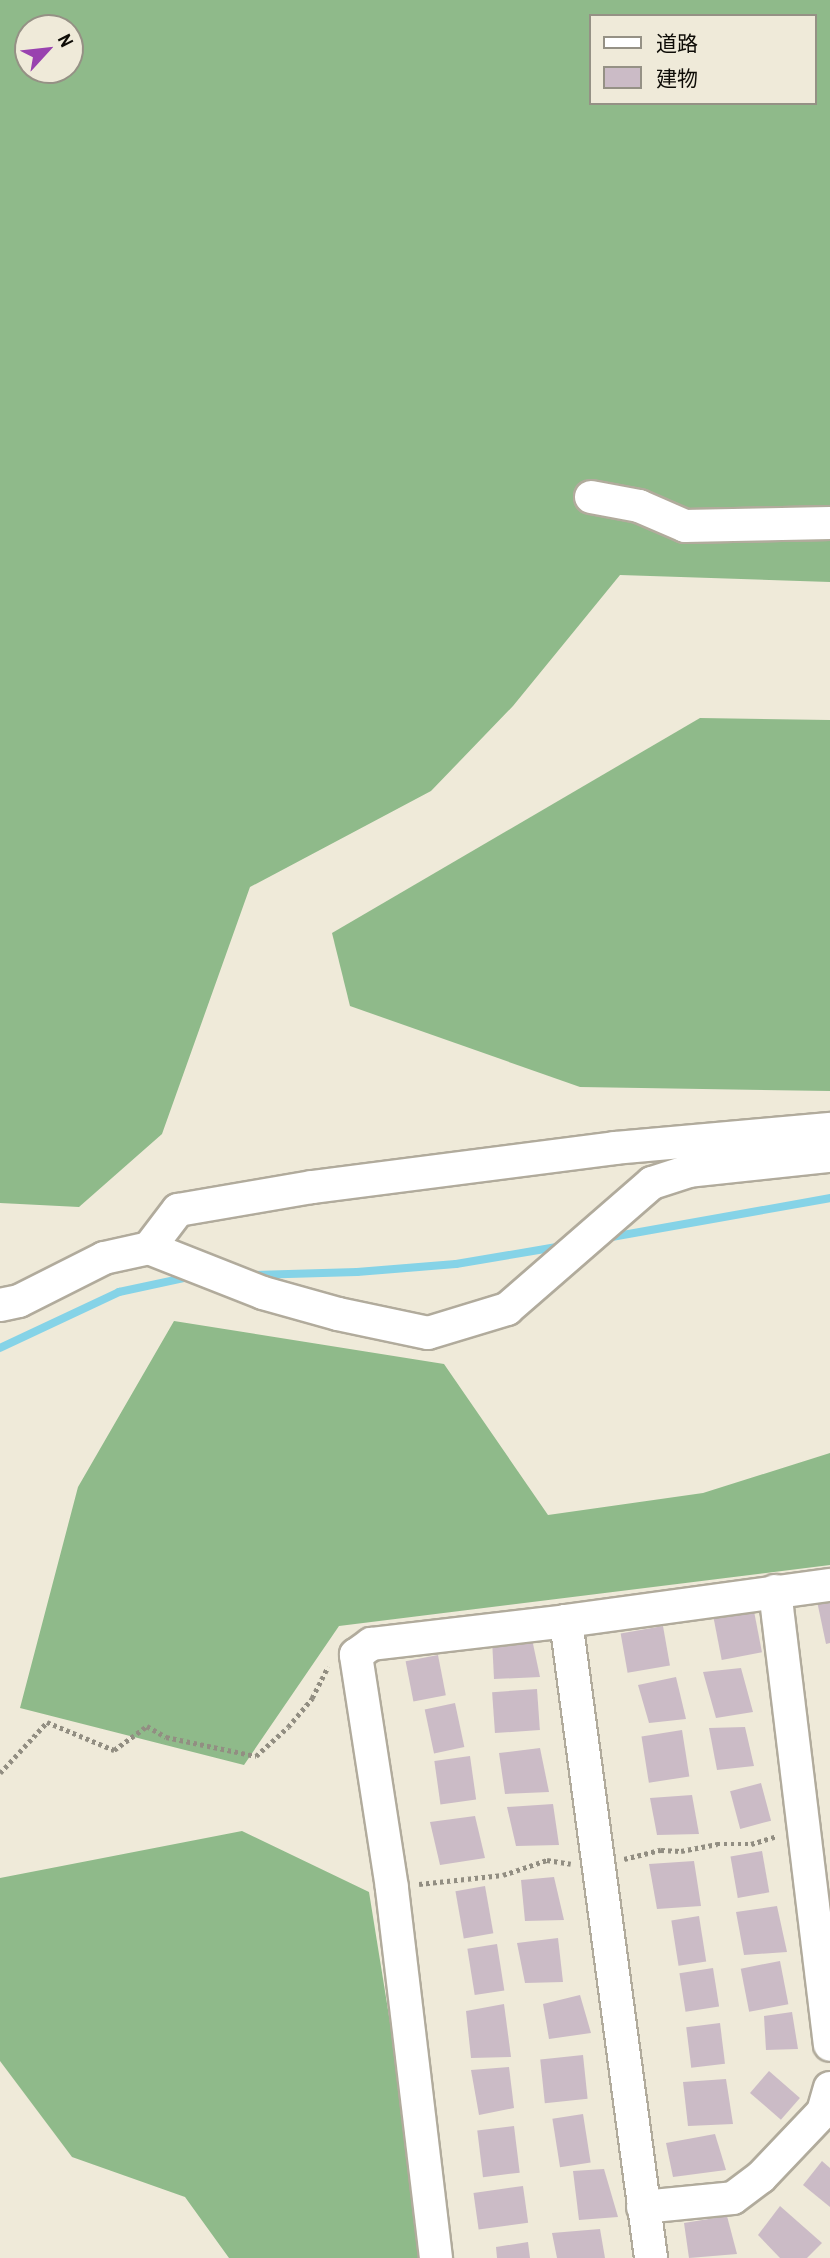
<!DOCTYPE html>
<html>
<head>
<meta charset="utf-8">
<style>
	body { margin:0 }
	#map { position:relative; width:830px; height:2258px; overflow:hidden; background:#efead9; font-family:"Archivo Narrow","Noto Sans JP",sans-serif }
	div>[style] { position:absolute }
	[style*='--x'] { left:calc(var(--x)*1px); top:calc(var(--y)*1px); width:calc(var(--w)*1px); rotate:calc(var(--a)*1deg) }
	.forest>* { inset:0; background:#8fba8a }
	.stream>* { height:8px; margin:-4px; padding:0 4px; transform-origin:4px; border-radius:4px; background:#85d3e7 }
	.building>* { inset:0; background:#cbbbc6; transform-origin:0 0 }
	.path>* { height:4.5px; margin-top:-2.25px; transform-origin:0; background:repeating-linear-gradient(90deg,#928e82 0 3.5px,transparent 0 7px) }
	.roads { filter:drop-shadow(2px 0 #b1ab9c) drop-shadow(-2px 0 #b1ab9c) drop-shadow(0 2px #b1ab9c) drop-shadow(0 -2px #b1ab9c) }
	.minor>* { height:32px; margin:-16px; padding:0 16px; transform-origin:16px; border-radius:16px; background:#fff }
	span { translate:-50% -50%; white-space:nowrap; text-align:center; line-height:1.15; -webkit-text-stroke:5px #efead9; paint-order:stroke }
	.legend { position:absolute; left:589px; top:14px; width:228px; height:91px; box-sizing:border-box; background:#efead9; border:2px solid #959185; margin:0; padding:9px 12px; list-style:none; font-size:21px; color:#0e0c07 }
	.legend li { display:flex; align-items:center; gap:14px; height:35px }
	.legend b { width:35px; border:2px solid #959185 }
	.north { position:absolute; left:14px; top:14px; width:70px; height:70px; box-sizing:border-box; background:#efead9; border:2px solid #959185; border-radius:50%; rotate:63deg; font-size:19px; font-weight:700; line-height:28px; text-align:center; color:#0e0c07 }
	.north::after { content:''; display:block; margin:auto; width:24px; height:32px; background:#9942af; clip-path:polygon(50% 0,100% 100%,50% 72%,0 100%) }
</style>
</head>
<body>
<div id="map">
	<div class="forest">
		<div style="clip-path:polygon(evenodd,0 0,830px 0,830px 582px,620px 575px,513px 706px,431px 791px,250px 887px,162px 1134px,79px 1207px,0 1203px,0 0,590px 16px,814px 16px,814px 103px,590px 103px,590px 16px,0 0,28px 28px,70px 28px,70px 70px,28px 70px,28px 28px)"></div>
		<div style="clip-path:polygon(700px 718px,830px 720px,830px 1091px,580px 1087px,350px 1006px,332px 933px)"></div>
		<div style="clip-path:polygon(174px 1321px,444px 1364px,548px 1515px,703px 1493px,830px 1453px,830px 1565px,339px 1626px,244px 1765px,20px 1708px,78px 1487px)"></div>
		<div style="clip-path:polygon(242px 1831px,369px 1892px,428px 2258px,229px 2258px,185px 2197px,72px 2157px,0 2061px,0 1878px)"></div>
	</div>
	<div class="stream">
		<div style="--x:606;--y:1238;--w:228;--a:-10.1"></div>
		<div style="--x:251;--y:1275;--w:106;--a:-1.6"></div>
		<div style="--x:357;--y:1272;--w:99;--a:-4.6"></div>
		<div style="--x:456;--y:1264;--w:108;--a:-9.6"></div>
		<div style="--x:0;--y:1348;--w:132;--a:-25.2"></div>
		<div style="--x:119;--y:1292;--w:72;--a:-12.1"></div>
	</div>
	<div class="building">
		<div style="clip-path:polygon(830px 1600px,830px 1643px,826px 1644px,817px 1601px)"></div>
		<div style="left:753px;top:1606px;width:47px;height:41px;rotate:79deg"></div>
		<div style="left:663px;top:1626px;width:40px;height:43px;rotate:80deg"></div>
		<div style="clip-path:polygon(492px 1639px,532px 1639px,540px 1677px,494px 1679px)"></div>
		<div style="left:438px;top:1655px;width:41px;height:33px;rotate:79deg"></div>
		<div style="clip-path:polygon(741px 1668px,753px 1712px,716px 1718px,703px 1672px)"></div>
		<div style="clip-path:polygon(676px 1677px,686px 1719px,649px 1723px,638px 1685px)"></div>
		<div style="left:537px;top:1689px;width:41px;height:45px;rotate:86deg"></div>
		<div style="left:455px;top:1703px;width:45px;height:31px;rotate:78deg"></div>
		<div style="clip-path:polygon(745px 1727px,754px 1766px,717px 1770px,709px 1728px)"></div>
		<div style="left:682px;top:1730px;width:47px;height:41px;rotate:81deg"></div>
		<div style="clip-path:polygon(540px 1748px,549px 1792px,505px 1794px,499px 1753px)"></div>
		<div style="left:470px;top:1756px;width:44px;height:36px;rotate:82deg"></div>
		<div style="left:761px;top:1783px;width:39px;height:32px;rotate:75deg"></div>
		<div style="clip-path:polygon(692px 1795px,699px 1834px,657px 1835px,650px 1798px)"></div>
		<div style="clip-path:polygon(553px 1804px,559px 1845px,516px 1846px,507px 1807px)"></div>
		<div style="clip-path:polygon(475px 1816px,485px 1858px,440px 1865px,430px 1822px)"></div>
		<div style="left:762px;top:1851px;width:42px;height:32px;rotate:80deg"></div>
		<div style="clip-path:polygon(694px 1861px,701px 1906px,657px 1909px,649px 1864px)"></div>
		<div style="clip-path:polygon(554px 1877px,564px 1920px,525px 1921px,521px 1880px)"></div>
		<div style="left:485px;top:1886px;width:48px;height:30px;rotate:80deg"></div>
		<div style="clip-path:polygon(777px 1906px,787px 1952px,744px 1955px,736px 1912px)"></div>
		<div style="left:699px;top:1916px;width:46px;height:28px;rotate:81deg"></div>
		<div style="clip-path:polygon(558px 1938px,563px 1982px,525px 1983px,517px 1943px)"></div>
		<div style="left:497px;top:1944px;width:47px;height:30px;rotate:81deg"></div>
		<div style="left:780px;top:1961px;width:44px;height:40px;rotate:79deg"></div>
		<div style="left:713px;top:1968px;width:39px;height:34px;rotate:81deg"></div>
		<div style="clip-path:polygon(580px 1995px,591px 2033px,549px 2039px,543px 2004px)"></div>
		<div style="clip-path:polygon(504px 2004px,511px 2057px,471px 2058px,466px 2011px)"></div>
		<div style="clip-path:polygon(792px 2012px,798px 2049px,766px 2050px,764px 2016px)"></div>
		<div style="left:720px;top:2023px;width:41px;height:34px;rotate:83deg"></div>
		<div style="left:583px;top:2055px;width:44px;height:43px;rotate:84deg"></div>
		<div style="clip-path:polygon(509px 2067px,514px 2108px,479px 2115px,471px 2070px)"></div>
		<div style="left:769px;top:2071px;width:41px;height:29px;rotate:41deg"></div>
		<div style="clip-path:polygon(726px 2079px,733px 2124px,688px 2126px,683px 2082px)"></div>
		<div style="left:583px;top:2114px;width:49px;height:31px;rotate:81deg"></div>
		<div style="left:514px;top:2126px;width:47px;height:37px;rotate:83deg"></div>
		<div style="clip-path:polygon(715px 2134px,726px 2170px,673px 2177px,666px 2143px)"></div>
		<div style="clip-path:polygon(822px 2161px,830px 2168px,830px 2207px,803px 2185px)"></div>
		<div style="clip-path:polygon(604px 2169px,618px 2217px,579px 2220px,573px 2171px)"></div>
		<div style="left:523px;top:2186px;width:37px;height:50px;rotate:82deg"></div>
		<div style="clip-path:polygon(780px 2206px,822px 2243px,807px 2258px,780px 2258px,758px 2235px)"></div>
		<div style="clip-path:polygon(727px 2216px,737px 2254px,689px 2258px,684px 2223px)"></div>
		<div style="clip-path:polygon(600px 2229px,605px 2258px,557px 2258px,552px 2233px)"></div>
		<div style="clip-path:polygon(528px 2242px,530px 2258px,497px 2258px,496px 2247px)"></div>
	</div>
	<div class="path">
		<div style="--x:0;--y:1773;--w:69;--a:-47.3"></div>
		<div style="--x:47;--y:1722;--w:73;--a:22.7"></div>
		<div style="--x:114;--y:1750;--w:41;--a:-36"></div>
		<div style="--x:147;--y:1726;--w:22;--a:30"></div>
		<div style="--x:166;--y:1737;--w:92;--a:11.9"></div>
		<div style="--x:256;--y:1756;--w:43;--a:-42.2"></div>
		<div style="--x:288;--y:1727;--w:38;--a:-50"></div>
		<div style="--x:312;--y:1698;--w:35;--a:-63"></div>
		<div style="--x:624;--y:1859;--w:38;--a:-14"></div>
		<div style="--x:661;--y:1850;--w:20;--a:3"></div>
		<div style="--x:681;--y:1851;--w:37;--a:-11"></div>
		<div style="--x:717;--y:1844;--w:34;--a:0"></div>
		<div style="--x:751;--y:1844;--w:27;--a:-17"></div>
		<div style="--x:419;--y:1884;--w:84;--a:-6.1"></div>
		<div style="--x:503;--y:1875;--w:46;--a:-18.8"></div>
		<div style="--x:547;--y:1860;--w:24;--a:9"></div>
	</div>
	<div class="roads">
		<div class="minor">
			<div style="--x:591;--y:497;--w:49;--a:10.6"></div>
			<div style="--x:639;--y:506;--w:50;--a:23.5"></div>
			<div style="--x:685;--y:526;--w:145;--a:-1.2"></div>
			<div style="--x:149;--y:1248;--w:48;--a:-52.7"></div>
			<div style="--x:178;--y:1210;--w:136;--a:-9.7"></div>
			<div style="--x:312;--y:1187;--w:305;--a:-7.3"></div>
			<div style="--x:615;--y:1148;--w:216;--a:-5.1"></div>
			<div style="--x:0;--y:1305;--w:19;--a:-12"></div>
			<div style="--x:19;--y:1301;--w:95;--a:-26.8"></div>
			<div style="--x:104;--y:1258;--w:46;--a:-12.5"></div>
			<div style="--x:149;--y:1248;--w:123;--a:21.5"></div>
			<div style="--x:263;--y:1293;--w:78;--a:15.6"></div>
			<div style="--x:338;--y:1314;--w:92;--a:11.9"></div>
			<div style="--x:428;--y:1333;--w:83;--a:-16.9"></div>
			<div style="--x:507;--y:1309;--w:192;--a:-41"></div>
			<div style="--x:652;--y:1183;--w:39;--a:-18"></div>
			<div style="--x:689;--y:1171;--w:142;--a:-6.1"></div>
			<div style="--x:775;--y:1591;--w:457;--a:83.1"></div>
			<div style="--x:566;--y:1621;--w:643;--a:82.4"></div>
			<div style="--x:643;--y:2207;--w:90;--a:-5.7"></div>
			<div style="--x:733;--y:2198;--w:35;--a:-37"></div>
			<div style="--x:761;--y:2177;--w:90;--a:-46.4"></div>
			<div style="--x:823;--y:2112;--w:25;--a:-74"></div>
			<div style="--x:436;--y:2258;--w:373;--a:-96.8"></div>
			<div style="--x:392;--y:1888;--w:236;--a:-98.8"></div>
			<div style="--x:356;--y:1655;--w:19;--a:-36"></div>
			<div style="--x:371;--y:1644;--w:196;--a:-6.7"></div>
			<div style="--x:566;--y:1621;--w:266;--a:-7.8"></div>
		</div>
	</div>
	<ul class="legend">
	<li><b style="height:9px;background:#fff"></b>道路</li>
	<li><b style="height:19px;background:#cbbbc6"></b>建物</li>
	</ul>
	<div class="north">N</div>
</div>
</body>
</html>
